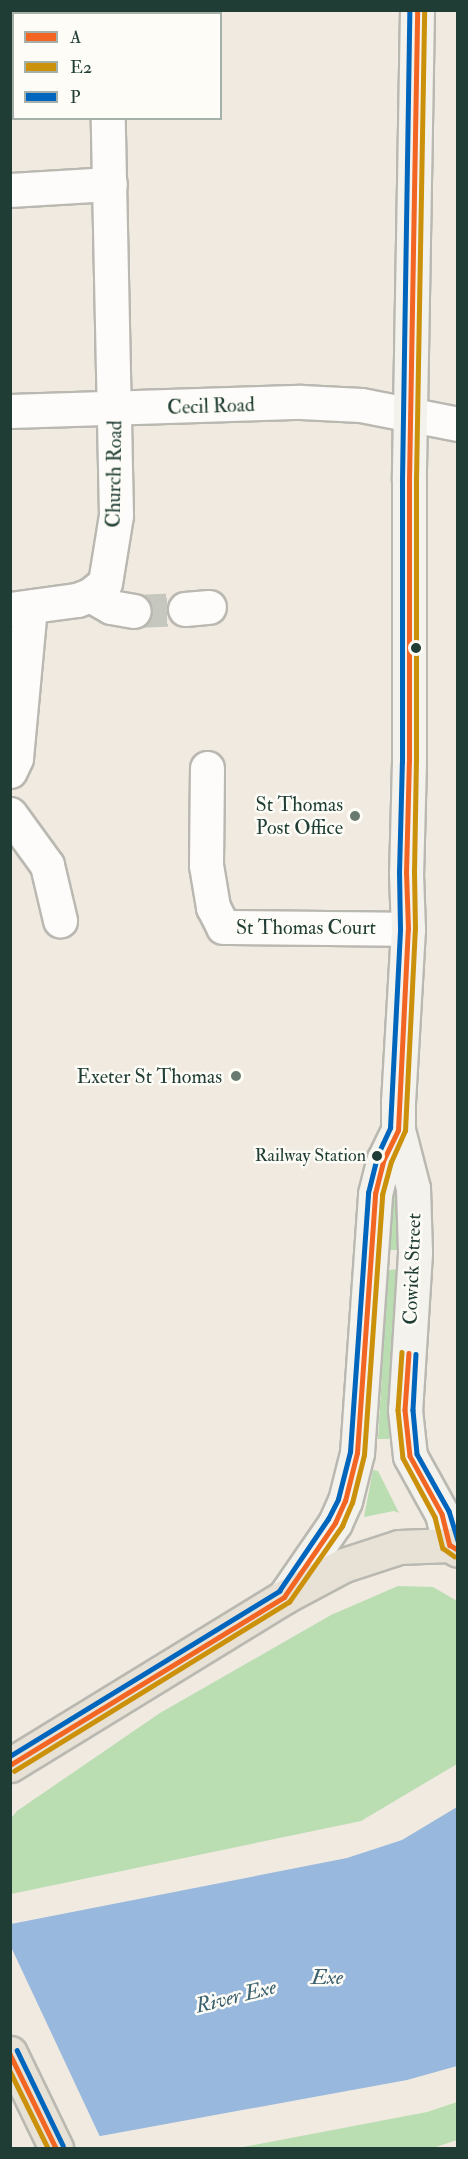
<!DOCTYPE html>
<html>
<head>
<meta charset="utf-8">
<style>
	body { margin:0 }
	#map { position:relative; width:468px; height:2159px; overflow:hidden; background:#f0eae0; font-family:"IM FELL Double Pica",serif }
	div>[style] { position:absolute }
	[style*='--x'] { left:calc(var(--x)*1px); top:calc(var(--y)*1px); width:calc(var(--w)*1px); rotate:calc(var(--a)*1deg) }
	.green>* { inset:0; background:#baddb2 }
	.water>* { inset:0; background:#98b8de }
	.pier>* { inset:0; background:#f0eae0 }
	.street-tunnel>* { height:33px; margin-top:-16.5px; transform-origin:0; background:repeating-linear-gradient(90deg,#c6c7be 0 33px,transparent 0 49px) }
	.roads { filter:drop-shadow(2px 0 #b9b8b1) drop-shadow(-2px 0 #b9b8b1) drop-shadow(0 2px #b9b8b1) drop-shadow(0 -2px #b9b8b1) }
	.street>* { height:33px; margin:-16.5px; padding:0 16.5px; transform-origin:16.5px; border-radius:16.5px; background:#fdfcfa }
	.secondary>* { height:33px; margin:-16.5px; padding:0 16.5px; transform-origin:16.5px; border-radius:16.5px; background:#f4f2ec }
	.highway>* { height:33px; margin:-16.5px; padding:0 16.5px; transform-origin:16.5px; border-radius:16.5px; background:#e8e2d6 }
	.bus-1>* { height:4.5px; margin:-2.25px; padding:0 2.25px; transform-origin:2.25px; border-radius:2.25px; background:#f26522 }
	.bus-2>* { height:4.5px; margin:-2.25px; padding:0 2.25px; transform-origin:2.25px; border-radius:2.25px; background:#cc910a }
	.bus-3>* { height:4.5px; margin:-2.25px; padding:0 2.25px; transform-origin:2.25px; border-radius:2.25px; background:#0065bd }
	.dots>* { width:16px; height:16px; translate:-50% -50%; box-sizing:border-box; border:3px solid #fdfcf7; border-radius:50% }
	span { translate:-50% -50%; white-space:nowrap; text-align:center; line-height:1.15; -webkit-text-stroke:5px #fdfcf7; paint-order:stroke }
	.bus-label { font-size:18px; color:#1f3d34 }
	.right { translate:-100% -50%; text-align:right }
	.street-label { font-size:20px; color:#1f3d34 }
	.poi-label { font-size:20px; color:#1f3d34 }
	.water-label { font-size:21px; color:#3c616f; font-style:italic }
	.frame { position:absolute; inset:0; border:12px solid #1f3d34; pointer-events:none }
	.legend { position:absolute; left:12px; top:12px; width:210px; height:108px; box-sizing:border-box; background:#fdfcf7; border:2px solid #a4b0a9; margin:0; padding:8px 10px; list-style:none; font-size:18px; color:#1f3d34 }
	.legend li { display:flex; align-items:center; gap:12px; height:30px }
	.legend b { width:30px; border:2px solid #a4b0a9 }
</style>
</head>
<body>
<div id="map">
	<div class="green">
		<div style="clip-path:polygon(393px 1174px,397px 1181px,402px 1250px,388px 1250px)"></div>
		<div style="clip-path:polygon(401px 1269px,389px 1439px,378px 1439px,388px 1270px)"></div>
		<div style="clip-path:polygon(373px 1470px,378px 1471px,399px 1513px,394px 1511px,364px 1517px)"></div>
		<div style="clip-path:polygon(398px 1586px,433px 1587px,457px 1601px,457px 1764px,361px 1821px,11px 1894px,11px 1818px,17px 1811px,160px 1713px,331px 1615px)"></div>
		<div style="clip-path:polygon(457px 2102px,457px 2140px,433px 2148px,238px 2148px,427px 2112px)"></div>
	</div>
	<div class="water">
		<div style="clip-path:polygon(457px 1807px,457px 2066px,407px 2080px,35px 2148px,11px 2148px,11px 1924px,347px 1858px,402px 1840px)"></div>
	</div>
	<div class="pier">
		<div style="clip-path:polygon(11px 1947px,101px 2139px,51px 2148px,10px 2148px)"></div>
	</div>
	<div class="street-tunnel">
		<div style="--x:134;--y:611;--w:51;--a:-2.2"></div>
	</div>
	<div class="roads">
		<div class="street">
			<div style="--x:104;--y:10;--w:4;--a:90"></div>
			<div style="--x:10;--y:190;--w:100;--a:-3.4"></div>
			<div style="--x:10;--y:411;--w:291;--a:-1.8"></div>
			<div style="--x:301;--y:402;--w:60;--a:2.9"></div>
			<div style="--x:361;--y:405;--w:99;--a:11.1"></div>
			<div style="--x:90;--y:595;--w:24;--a:30"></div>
			<div style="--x:111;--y:607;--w:23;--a:10"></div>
			<div style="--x:10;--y:609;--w:68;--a:-7.7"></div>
			<div style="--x:77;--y:600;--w:14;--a:-21"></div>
			<div style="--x:90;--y:595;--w:19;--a:-39"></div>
			<div style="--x:105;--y:583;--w:69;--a:-80.8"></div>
			<div style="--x:116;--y:515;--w:397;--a:-91.2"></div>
			<div style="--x:185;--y:609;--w:24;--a:-5"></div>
			<div style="--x:207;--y:768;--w:97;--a:90.6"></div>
			<div style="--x:206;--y:865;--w:43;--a:80.5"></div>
			<div style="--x:213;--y:907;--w:22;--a:63"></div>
			<div style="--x:223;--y:927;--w:185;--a:0.6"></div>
			<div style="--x:10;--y:771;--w:14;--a:-65"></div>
			<div style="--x:16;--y:758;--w:152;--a:-84.7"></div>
			<div style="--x:10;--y:814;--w:63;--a:54"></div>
			<div style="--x:47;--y:865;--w:57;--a:76.7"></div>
		</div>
		<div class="secondary">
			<div style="--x:417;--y:10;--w:470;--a:91"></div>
			<div style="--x:409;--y:480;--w:282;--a:90"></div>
			<div style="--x:409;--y:762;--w:111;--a:91.5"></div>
			<div style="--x:406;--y:873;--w:56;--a:88"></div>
			<div style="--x:408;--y:929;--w:173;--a:93.3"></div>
			<div style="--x:398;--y:1102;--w:28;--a:90"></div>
			<div style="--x:398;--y:1130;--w:60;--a:75.5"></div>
			<div style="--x:413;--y:1188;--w:65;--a:88.2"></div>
			<div style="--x:415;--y:1253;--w:157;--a:93.6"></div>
			<div style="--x:405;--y:1410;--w:46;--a:83.8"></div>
			<div style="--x:410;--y:1456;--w:66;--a:61.1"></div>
			<div style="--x:442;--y:1514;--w:32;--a:76"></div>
			<div style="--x:284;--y:1597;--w:90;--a:-55.4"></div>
			<div style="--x:335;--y:1523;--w:24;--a:-66"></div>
			<div style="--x:345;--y:1501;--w:49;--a:-76"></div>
			<div style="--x:357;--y:1453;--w:260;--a:-86"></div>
			<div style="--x:375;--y:1194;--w:36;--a:-76"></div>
			<div style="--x:384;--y:1159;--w:32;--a:-64"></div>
		</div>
		<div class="highway">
			<div style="--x:10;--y:1765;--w:321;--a:-31.5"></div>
			<div style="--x:284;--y:1597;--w:68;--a:-28.1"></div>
			<div style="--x:344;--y:1565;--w:58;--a:-18.1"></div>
			<div style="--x:399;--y:1547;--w:51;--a:-2.2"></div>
			<div style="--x:450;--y:1545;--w:9;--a:32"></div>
			<div style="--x:10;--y:2053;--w:106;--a:64.2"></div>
		</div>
	</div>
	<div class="bus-1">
		<div style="--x:409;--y:1353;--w:57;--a:94"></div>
		<div style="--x:405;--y:1410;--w:46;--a:83.8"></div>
		<div style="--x:410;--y:1456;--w:66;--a:61.1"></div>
		<div style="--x:442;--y:1514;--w:32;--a:76"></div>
		<div style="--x:450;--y:1545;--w:9;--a:32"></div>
		<div style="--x:10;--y:1765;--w:321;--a:-31.5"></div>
		<div style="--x:284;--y:1597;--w:90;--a:-55.4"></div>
		<div style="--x:335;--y:1523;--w:24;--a:-66"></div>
		<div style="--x:345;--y:1501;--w:49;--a:-76"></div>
		<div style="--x:357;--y:1453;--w:260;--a:-86"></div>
		<div style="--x:375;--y:1194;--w:36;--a:-76"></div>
		<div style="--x:384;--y:1159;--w:32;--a:-64"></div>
		<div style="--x:398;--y:1130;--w:201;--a:-87.2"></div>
		<div style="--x:408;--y:929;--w:56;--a:-92"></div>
		<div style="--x:406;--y:873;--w:111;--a:-88.5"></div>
		<div style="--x:409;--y:762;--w:282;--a:-90"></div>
		<div style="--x:409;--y:480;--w:470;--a:-89"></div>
		<div style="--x:10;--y:2054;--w:105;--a:63.9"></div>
	</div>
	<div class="bus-2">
		<div style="--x:402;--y:1352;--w:58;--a:93.9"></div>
		<div style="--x:398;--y:1410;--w:48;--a:84.1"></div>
		<div style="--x:403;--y:1458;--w:67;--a:61.5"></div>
		<div style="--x:435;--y:1517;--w:32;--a:76"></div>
		<div style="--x:443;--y:1548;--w:14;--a:36"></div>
		<div style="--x:14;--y:1771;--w:323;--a:-31.6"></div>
		<div style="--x:289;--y:1602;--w:93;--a:-55.1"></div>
		<div style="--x:342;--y:1526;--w:25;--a:-67"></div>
		<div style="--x:352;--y:1503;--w:49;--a:-76"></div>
		<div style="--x:364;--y:1455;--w:261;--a:-86"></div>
		<div style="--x:382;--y:1195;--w:34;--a:-75"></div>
		<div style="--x:391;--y:1162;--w:34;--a:-66"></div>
		<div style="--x:405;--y:1131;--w:202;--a:-87.2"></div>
		<div style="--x:415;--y:929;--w:56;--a:-91"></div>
		<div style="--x:414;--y:873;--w:111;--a:-89"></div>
		<div style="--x:416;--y:762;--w:282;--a:-90"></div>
		<div style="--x:416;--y:480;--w:470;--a:-89"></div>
		<div style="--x:10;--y:2071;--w:86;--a:63.7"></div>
	</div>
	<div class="bus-3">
		<div style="--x:416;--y:1354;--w:56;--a:93.1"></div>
		<div style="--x:413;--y:1410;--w:44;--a:84.8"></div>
		<div style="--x:417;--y:1454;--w:65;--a:60.7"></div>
		<div style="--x:449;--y:1511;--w:31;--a:73"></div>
		<div style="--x:10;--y:1756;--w:316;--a:-31.5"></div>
		<div style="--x:279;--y:1591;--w:87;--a:-55.8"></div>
		<div style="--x:328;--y:1519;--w:22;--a:-63"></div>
		<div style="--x:338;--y:1499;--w:49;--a:-75.7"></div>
		<div style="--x:350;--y:1452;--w:260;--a:-86"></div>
		<div style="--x:368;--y:1193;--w:38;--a:-76"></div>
		<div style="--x:377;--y:1156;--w:31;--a:-65"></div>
		<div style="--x:390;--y:1128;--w:199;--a:-87.1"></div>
		<div style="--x:400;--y:929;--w:56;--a:-91"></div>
		<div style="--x:399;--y:873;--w:111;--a:-88.5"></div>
		<div style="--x:402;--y:762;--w:282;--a:-90"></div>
		<div style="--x:402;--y:480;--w:470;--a:-89.1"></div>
		<div style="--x:17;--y:2050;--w:106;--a:64.2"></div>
	</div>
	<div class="dots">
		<div style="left:416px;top:648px;background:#1f3d34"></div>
		<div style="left:355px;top:816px;background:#687a70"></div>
		<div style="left:236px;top:1076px;background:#687a70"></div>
		<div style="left:377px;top:1156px;background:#1f3d34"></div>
	</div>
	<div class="bus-label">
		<span class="right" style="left:366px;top:1156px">Railway Station</span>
	</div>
	<div class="street-label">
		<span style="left:211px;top:406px;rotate:-2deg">Cecil Road</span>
		<span style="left:114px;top:474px;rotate:-89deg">Church Road</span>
		<span style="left:306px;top:927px">St Thomas Court</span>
		<span style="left:412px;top:1269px;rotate:-88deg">Cowick Street</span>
	</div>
	<div class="poi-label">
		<span class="right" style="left:343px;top:816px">St Thomas<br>Post Office</span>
		<span class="right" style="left:222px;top:1076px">Exeter St Thomas</span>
	</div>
	<div class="water-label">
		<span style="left:327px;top:1978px">Exe</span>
		<span style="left:236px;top:1997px;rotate:-14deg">River Exe</span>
	</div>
	<div class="frame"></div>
	<ul class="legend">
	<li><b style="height:8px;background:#f26522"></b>A</li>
	<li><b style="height:8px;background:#cc910a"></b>E2</li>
	<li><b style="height:8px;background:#0065bd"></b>P</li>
	</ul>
</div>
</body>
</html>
